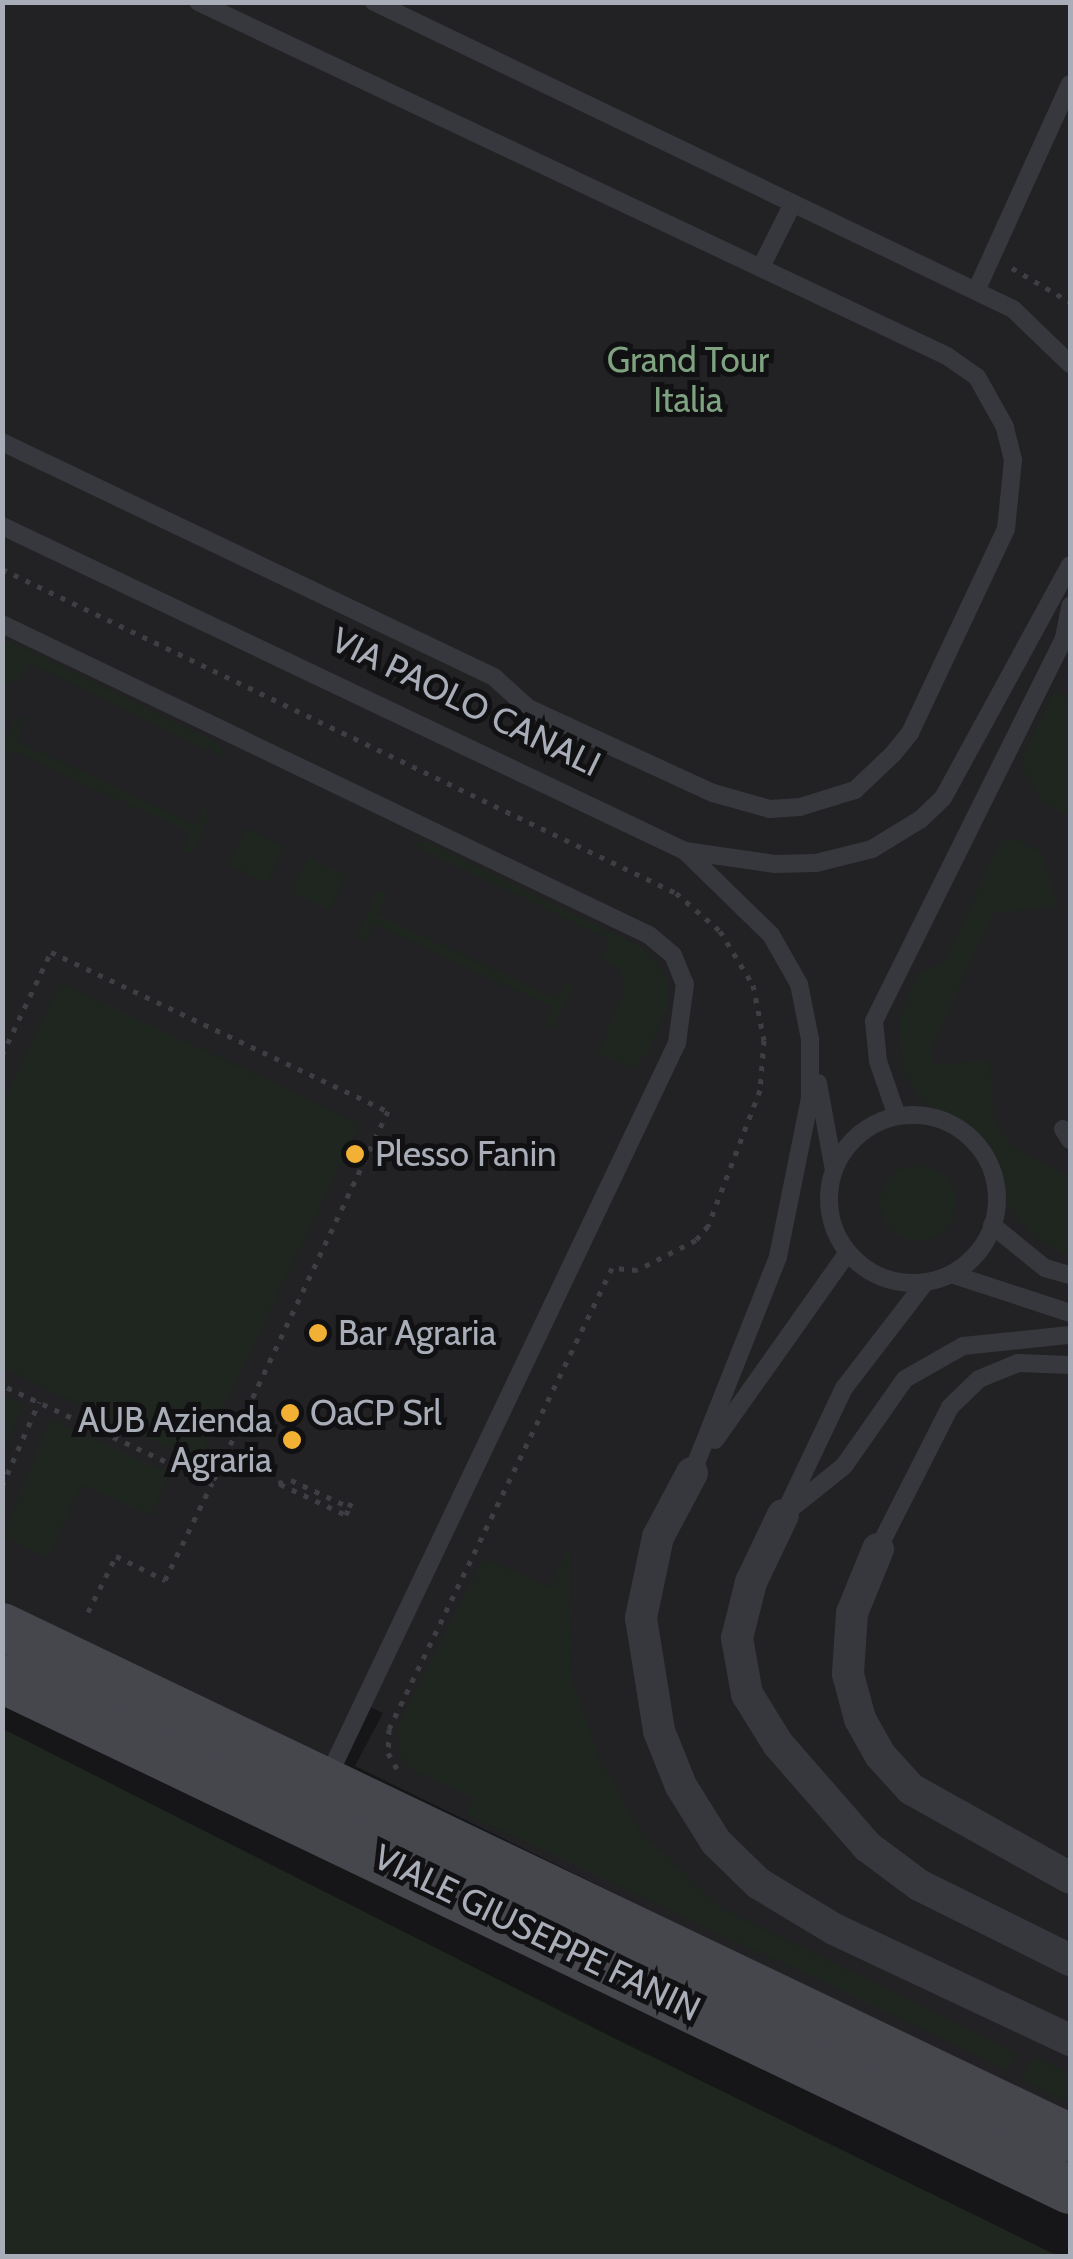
<!DOCTYPE html>
<html>
<head>
<meta charset="utf-8">
<style>
	body { margin:0 }
	#map { position:relative; width:1073px; height:2259px; overflow:hidden; background:#161618; font-family:Cabin,sans-serif }
	div>[style] { position:absolute }
	[style*='--x'] { left:calc(var(--x)*1px); top:calc(var(--y)*1px); width:calc(var(--w)*1px); rotate:calc(var(--a)*1deg) }
	.built>* { inset:0; background:#222225 }
	.green>* { inset:0; background:#1e261f; transform-origin:0 0 }
	.round { border-radius:50% }
	.path>* { height:5px; margin-top:-2.5px; transform-origin:0; background:repeating-linear-gradient(90deg,#3d3f44 0 5px,transparent 0 13px) }
	.service>* { height:18px; margin:-9px; padding:0 9px; transform-origin:9px; border-radius:9px; background:#37383d }
	.service>.ring { margin:-9px; padding:0; box-sizing:content-box; background:none; border:18px solid #37383d; border-radius:50% }
	.minor>* { height:32px; margin:-16px; padding:0 16px; transform-origin:16px; border-radius:16px; background:#37383d }
	.secondary>* { height:48px; margin:-24px; padding:0 24px; transform-origin:24px; border-radius:24px; background:#45474d }
	.dots>* { width:28px; height:28px; translate:-50% -50%; box-sizing:border-box; border:5px solid #111113; border-radius:50% }
	span { translate:-50% -50%; white-space:nowrap; text-align:center; line-height:1.15; -webkit-text-stroke:10px #111113; paint-order:stroke }
	.park-label { font-size:35px; color:#7fa381 }
	.street-label { font-size:35px; color:#a8adb8 }
	.poi-label { font-size:35px; color:#a8adb8 }
	.left { translate:0 -50%; text-align:left }
	.right { translate:-100% -50%; text-align:right }
	.frame { position:absolute; inset:0; border:5px solid #a8adb8; pointer-events:none }
</style>
</head>
<body>
<div id="map">
	<div class="built">
		<div style="clip-path:polygon(2px 3px,1070px 3px,1070px 2116px,355px 1766px,383px 1713px,364px 1704px,326px 1782px,3px 1627px)"></div>
	</div>
	<div class="green">
		<div style="clip-path:polygon(12px 642px,219px 744px,226px 758px,31px 664px,17px 681px,3px 683px,3px 644px)"></div>
		<div style="clip-path:polygon(1054px 691px,1070px 698px,1070px 817px,1044px 803px,1024px 770px,1023px 754px)"></div>
		<div style="clip-path:polygon(26px 717px,16px 741px,195px 825px,205px 805px,210px 814px,192px 852px,182px 853px,190px 833px,12px 750px,3px 768px,3px 747px,15px 719px)"></div>
		<div style="left:247px;top:828px;width:42px;height:40px;rotate:27deg"></div>
		<div style="clip-path:polygon(1014px 839px,1042px 853px,1057px 907px,993px 913px,930px 1050px,933px 1065px,990px 1060px,994px 1120px,1013px 1147px,1070px 1178px,1070px 1257px,1037px 1239px,1012px 1211px,978px 1133px,921px 1101px,903px 1074px,899px 1017px,918px 975px,944px 963px,1001px 841px)"></div>
		<div style="clip-path:polygon(427px 841px,640px 946px,656px 960px,668px 981px,668px 1004px,648px 1053px,632px 1068px,598px 1054px,626px 986px,620px 970px,601px 958px,610px 940px,412px 844px)"></div>
		<div style="left:309px;top:857px;width:42px;height:39px;rotate:27deg"></div>
		<div style="clip-path:polygon(388px 891px,378px 915px,556px 999px,567px 979px,572px 988px,554px 1026px,543px 1027px,552px 1007px,374px 924px,363px 945px,357px 937px,376px 893px)"></div>
		<div style="clip-path:polygon(60px 982px,360px 1124px,197px 1462px,3px 1367px,3px 1103px)"></div>
		<div class="round" style="left:880px;top:1165px;width:76px;height:76px"></div>
		<div style="clip-path:polygon(3px 1395px,24px 1404px,3px 1452px)"></div>
		<div style="clip-path:polygon(50px 1419px,170px 1473px,151px 1516px,81px 1485px,48px 1557px,3px 1536px)"></div>
		<div style="clip-path:polygon(570px 1546px,571px 1677px,599px 1758px,641px 1832px,720px 1908px,1016px 2053px,1007px 2069px,466px 1814px,473px 1798px,411px 1770px,400px 1755px,397px 1727px,484px 1558px,549px 1588px)"></div>
		<div style="clip-path:polygon(3px 1729px,616px 2039px,1058px 2256px,3px 2256px)"></div>
		<div style="clip-path:polygon(1034px 2057px,1070px 2074px,1070px 2103px,1020px 2079px)"></div>
	</div>
	<div class="path">
		<div style="--x:1012;--y:268;--w:67;--a:30.4"></div>
		<div style="--x:2;--y:569;--w:748;--a:25.67"></div>
		<div style="--x:676;--y:893;--w:58;--a:40.8"></div>
		<div style="--x:720;--y:931;--w:63;--a:58.6"></div>
		<div style="--x:753;--y:985;--w:56;--a:78.7"></div>
		<div style="--x:764;--y:1040;--w:50;--a:94.6"></div>
		<div style="--x:760;--y:1090;--w:146;--a:110.9"></div>
		<div style="--x:708;--y:1226;--w:18;--a:131"></div>
		<div style="--x:696;--y:1240;--w:66;--a:153"></div>
		<div style="--x:637;--y:1270;--w:25;--a:-175"></div>
		<div style="--x:612;--y:1268;--w:512;--a:115.81"></div>
		<div style="--x:389;--y:1729;--w:24;--a:92"></div>
		<div style="--x:388;--y:1753;--w:24;--a:60"></div>
		<div style="--x:2;--y:1055;--w:114;--a:-64.6"></div>
		<div style="--x:51;--y:952;--w:373;--a:25.3"></div>
		<div style="--x:388;--y:1111;--w:412;--a:115.3"></div>
		<div style="--x:212;--y:1483;--w:232;--a:-155"></div>
		<div style="--x:224;--y:1458;--w:19;--a:25"></div>
		<div style="--x:278;--y:1483;--w:13;--a:-13"></div>
		<div style="--x:291;--y:1480;--w:64;--a:25"></div>
		<div style="--x:349;--y:1507;--w:11;--a:-63"></div>
		<div style="--x:280;--y:1484;--w:73;--a:25.2"></div>
		<div style="--x:346;--y:1515;--w:9;--a:-69"></div>
		<div style="--x:2;--y:1486;--w:92;--a:-66.2"></div>
		<div style="--x:88;--y:1612;--w:63;--a:-63.4"></div>
		<div style="--x:116;--y:1556;--w:55;--a:26.1"></div>
		<div style="--x:165;--y:1580;--w:108;--a:-64.1"></div>
	</div>
	<div class="service">
		<div style="--x:374;--y:2;--w:709;--a:25.66"></div>
		<div style="--x:1013;--y:309;--w:79;--a:44"></div>
		<div style="--x:762;--y:265;--w:69;--a:-63.4"></div>
		<div style="--x:976;--y:291;--w:227;--a:-65.6"></div>
		<div style="--x:2;--y:442;--w:545;--a:25.53"></div>
		<div style="--x:494;--y:677;--w:46;--a:42.4"></div>
		<div style="--x:528;--y:708;--w:204;--a:24.7"></div>
		<div style="--x:713;--y:793;--w:59;--a:15.7"></div>
		<div style="--x:770;--y:809;--w:30;--a:-4"></div>
		<div style="--x:800;--y:807;--w:58;--a:-17.2"></div>
		<div style="--x:855;--y:790;--w:52;--a:-43.5"></div>
		<div style="--x:893;--y:754;--w:27;--a:-51"></div>
		<div style="--x:910;--y:733;--w:225;--a:-64.8"></div>
		<div style="--x:1006;--y:529;--w:69;--a:-84.2"></div>
		<div style="--x:1013;--y:460;--w:34;--a:-104"></div>
		<div style="--x:1005;--y:427;--w:57;--a:-119.2"></div>
		<div style="--x:977;--y:377;--w:37;--a:-145"></div>
		<div style="--x:947;--y:356;--w:828;--a:-154.7"></div>
		<div style="--x:2;--y:526;--w:756;--a:25.45"></div>
		<div style="--x:685;--y:851;--w:120;--a:44.3"></div>
		<div style="--x:771;--y:935;--w:56;--a:60.3"></div>
		<div style="--x:799;--y:984;--w:56;--a:78.7"></div>
		<div style="--x:810;--y:1039;--w:59;--a:90"></div>
		<div style="--x:810;--y:1098;--w:162;--a:101.4"></div>
		<div style="--x:778;--y:1257;--w:232;--a:111.7"></div>
		<div style="--x:2;--y:624;--w:718;--a:25.67"></div>
		<div style="--x:649;--y:935;--w:31;--a:40"></div>
		<div style="--x:673;--y:955;--w:31;--a:68"></div>
		<div style="--x:685;--y:984;--w:60;--a:97.7"></div>
		<div style="--x:677;--y:1043;--w:817;--a:115.44"></div>
		<div style="--x:685;--y:851;--w:91;--a:8.2"></div>
		<div style="--x:775;--y:864;--w:41;--a:-1.4"></div>
		<div style="--x:816;--y:863;--w:58;--a:-14"></div>
		<div style="--x:872;--y:849;--w:57;--a:-31.5"></div>
		<div style="--x:921;--y:819;--w:30;--a:-44"></div>
		<div style="--x:943;--y:798;--w:265;--a:-61.4"></div>
		<div style="--x:818;--y:1083;--w:88;--a:79.6"></div>
		<div class="ring" style="left:829px;top:1115px;width:150px;height:150px"></div>
		<div style="--x:897;--y:1116;--w:58;--a:-109.1"></div>
		<div style="--x:878;--y:1061;--w:40;--a:-95.7"></div>
		<div style="--x:874;--y:1021;--w:428;--a:-63.6"></div>
		<div style="--x:1064;--y:638;--w:33;--a:-79"></div>
		<div style="--x:1063;--y:1129;--w:13;--a:58"></div>
		<div style="--x:992;--y:1225;--w:68;--a:39.1"></div>
		<div style="--x:1045;--y:1268;--w:26;--a:16"></div>
		<div style="--x:951;--y:1274;--w:125;--a:18.1"></div>
		<div style="--x:715;--y:1440;--w:230;--a:-54.7"></div>
		<div style="--x:786;--y:1510;--w:135;--a:-64.6"></div>
		<div style="--x:844;--y:1388;--w:133;--a:-52.4"></div>
		<div style="--x:783;--y:1515;--w:78;--a:-38.8"></div>
		<div style="--x:844;--y:1466;--w:106;--a:-55"></div>
		<div style="--x:905;--y:1379;--w:67;--a:-29.6"></div>
		<div style="--x:963;--y:1346;--w:108;--a:-5.9"></div>
		<div style="--x:878;--y:1549;--w:159;--a:-63.1"></div>
		<div style="--x:950;--y:1407;--w:40;--a:-44"></div>
		<div style="--x:979;--y:1379;--w:42;--a:-22.3"></div>
		<div style="--x:1018;--y:1363;--w:52;--a:2.2"></div>
	</div>
	<div class="minor">
		<div style="--x:692;--y:1473;--w:72;--a:118"></div>
		<div style="--x:658;--y:1537;--w:83;--a:101.9"></div>
		<div style="--x:641;--y:1618;--w:114;--a:80.9"></div>
		<div style="--x:659;--y:1731;--w:59;--a:68.2"></div>
		<div style="--x:681;--y:1786;--w:66;--a:58"></div>
		<div style="--x:716;--y:1842;--w:59;--a:44.3"></div>
		<div style="--x:758;--y:1883;--w:89;--a:31.2"></div>
		<div style="--x:834;--y:1929;--w:261;--a:25.2"></div>
		<div style="--x:783;--y:1515;--w:74;--a:115.5"></div>
		<div style="--x:751;--y:1582;--w:58;--a:104"></div>
		<div style="--x:737;--y:1638;--w:57;--a:79.9"></div>
		<div style="--x:747;--y:1694;--w:59;--a:58.2"></div>
		<div style="--x:778;--y:1744;--w:137;--a:48.9"></div>
		<div style="--x:868;--y:1847;--w:64;--a:36.7"></div>
		<div style="--x:919;--y:1885;--w:169;--a:26.4"></div>
		<div style="--x:878;--y:1549;--w:69;--a:112.1"></div>
		<div style="--x:852;--y:1613;--w:61;--a:93.8"></div>
		<div style="--x:848;--y:1674;--w:47;--a:75.1"></div>
		<div style="--x:860;--y:1719;--w:41;--a:60.9"></div>
		<div style="--x:880;--y:1755;--w:46;--a:47.6"></div>
		<div style="--x:911;--y:1789;--w:182;--a:29.2"></div>
	</div>
	<div class="secondary">
		<div style="--x:2;--y:1627;--w:1184;--a:25.57"></div>
		<div style="--x:2;--y:1679;--w:1184;--a:25.57"></div>
	</div>
	<div class="dots">
		<div style="left:355px;top:1154px;background:#f2b134"></div>
		<div style="left:318px;top:1333px;background:#f2b134"></div>
		<div style="left:290px;top:1413px;background:#f2b134"></div>
		<div style="left:292px;top:1440px;background:#f2b134"></div>
	</div>
	<div class="park-label">
		<span style="left:688px;top:380px">Grand Tour<br>Italia</span>
	</div>
	<div class="street-label">
		<span style="left:466px;top:702px;rotate:26deg">VIA PAOLO CANALI</span>
		<span style="left:537px;top:1933px;rotate:26deg">VIALE GIUSEPPE FANIN</span>
	</div>
	<div class="poi-label">
		<span class="left" style="left:375px;top:1154px">Plesso Fanin</span>
		<span class="left" style="left:338px;top:1333px">Bar Agraria</span>
		<span class="left" style="left:310px;top:1413px">OaCP Srl</span>
		<span class="right" style="left:272px;top:1440px">AUB Azienda<br>Agraria</span>
	</div>
	<div class="frame"></div>
</div>
</body>
</html>
